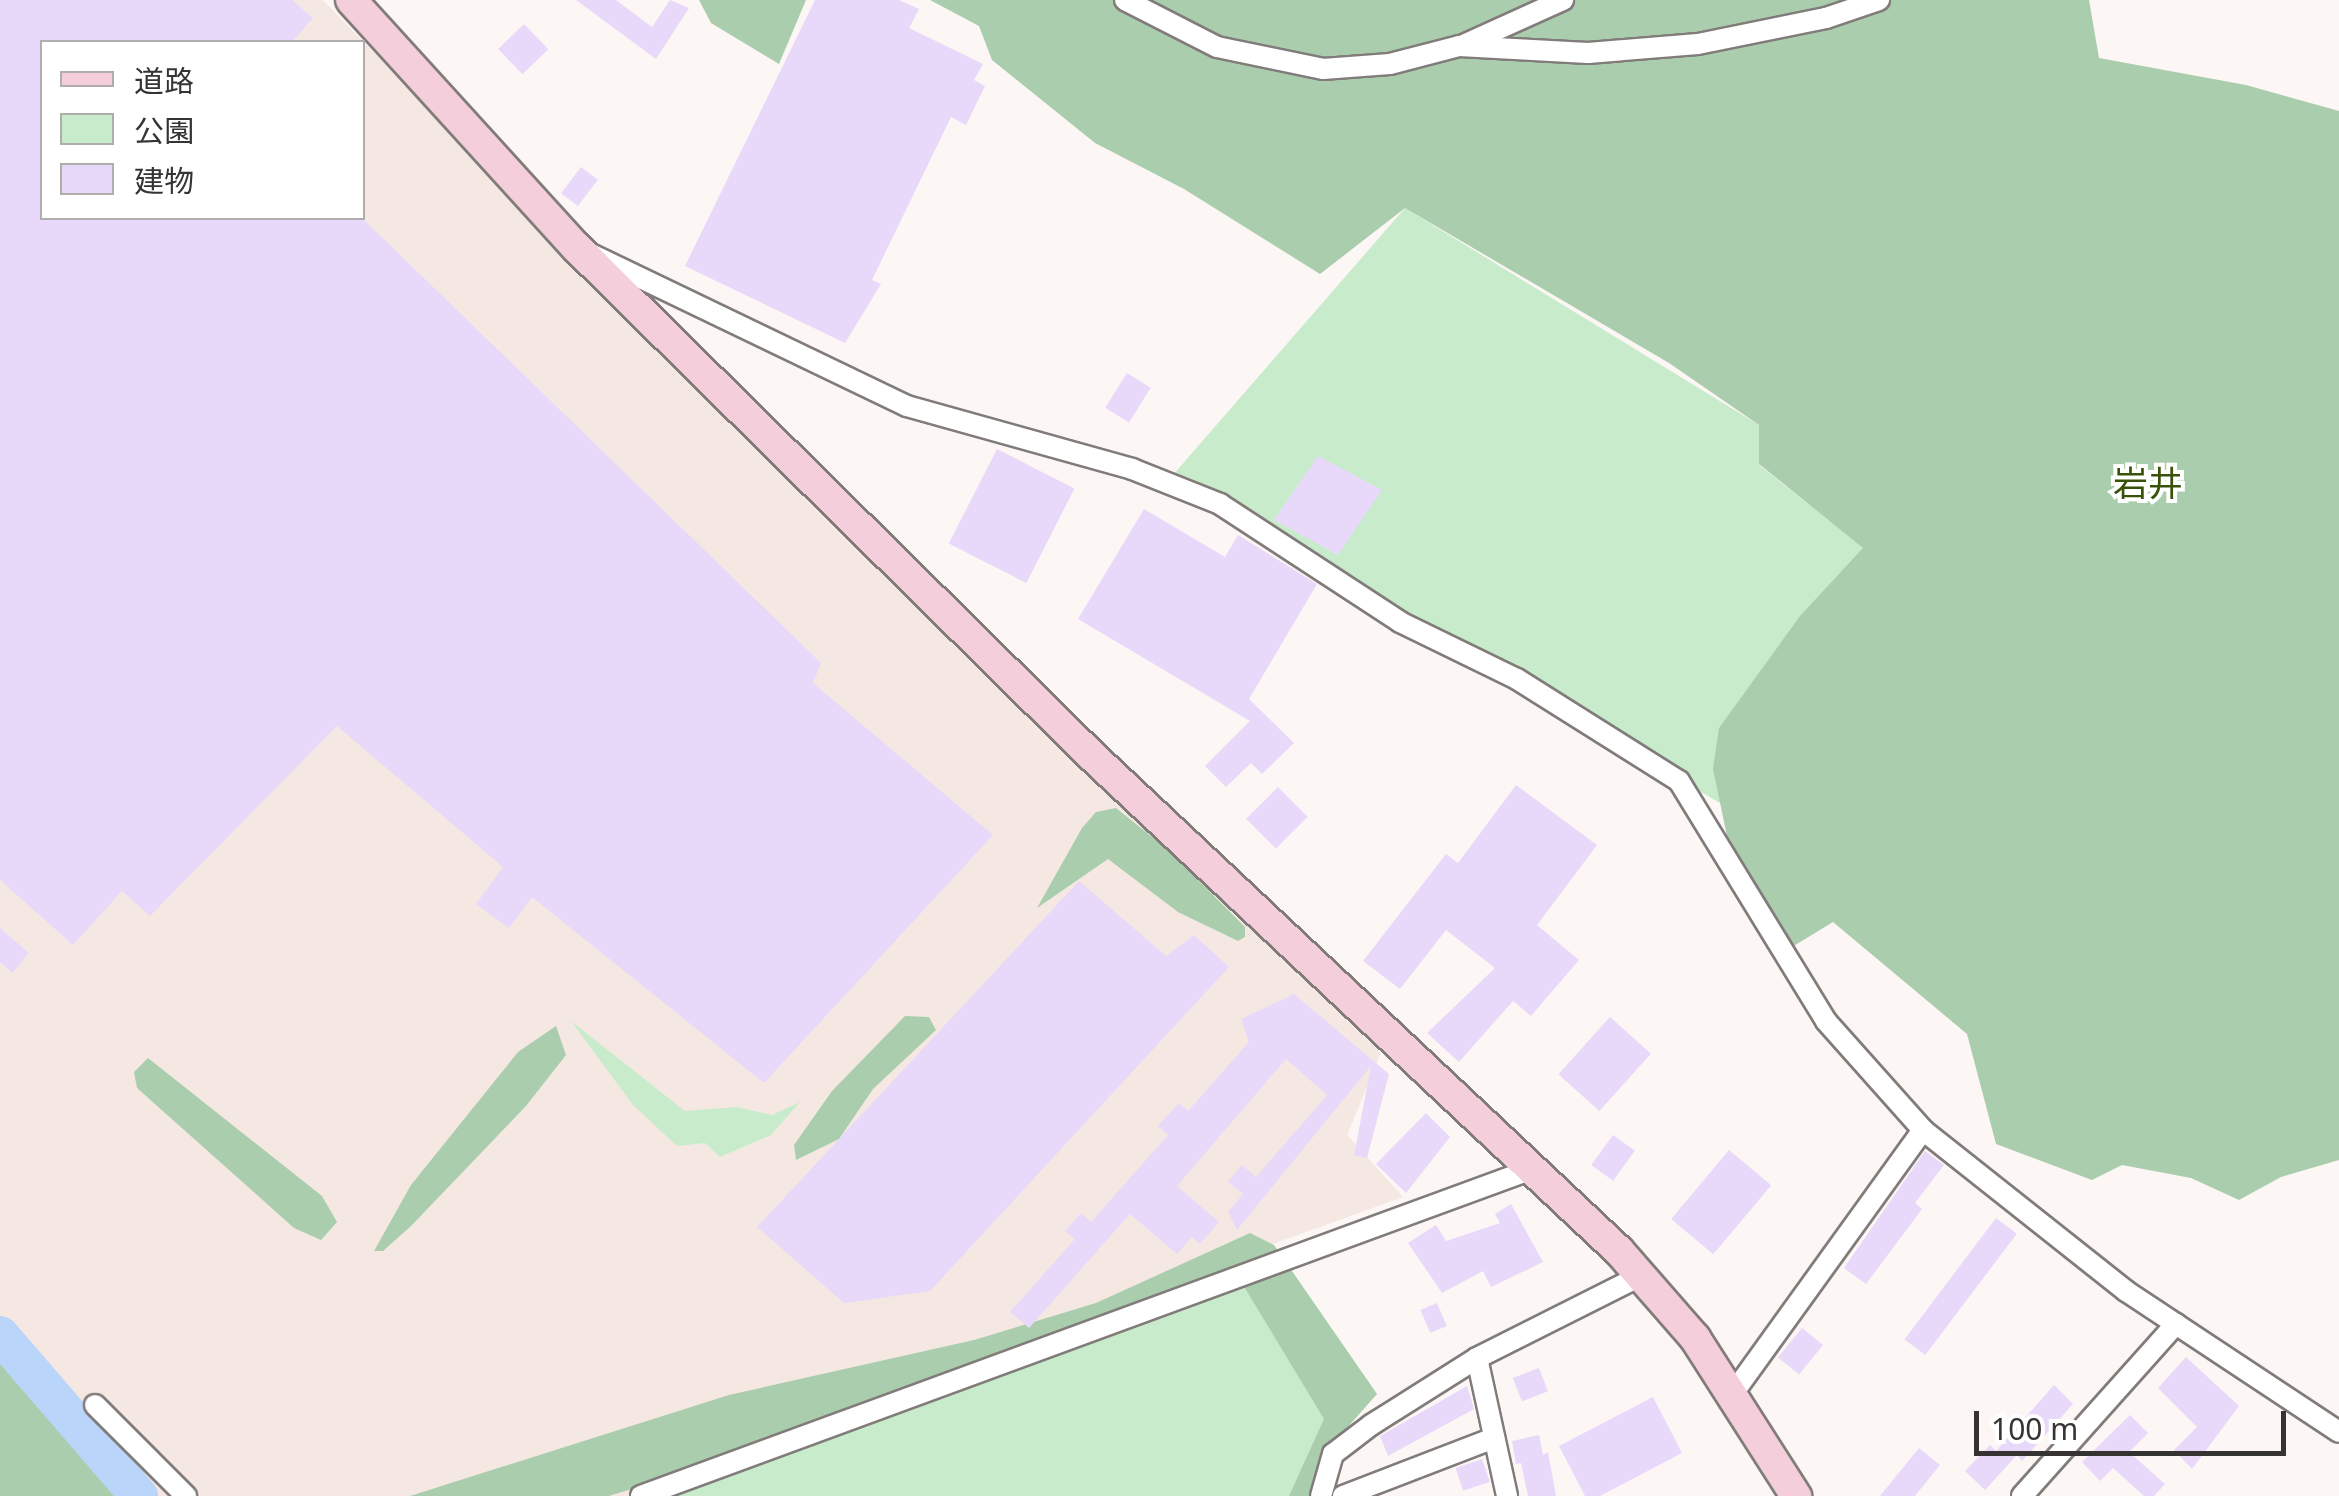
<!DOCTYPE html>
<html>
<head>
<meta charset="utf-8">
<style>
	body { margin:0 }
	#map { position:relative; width:2339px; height:1496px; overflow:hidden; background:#fcf6f4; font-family:"Noto Sans","Noto Sans JP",sans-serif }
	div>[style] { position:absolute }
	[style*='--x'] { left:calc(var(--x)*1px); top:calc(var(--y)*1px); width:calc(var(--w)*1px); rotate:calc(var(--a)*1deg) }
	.built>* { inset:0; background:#f5e8e2 }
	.green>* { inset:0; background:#c8eccb }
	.forest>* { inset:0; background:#aacdad }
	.river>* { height:38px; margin:-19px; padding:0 19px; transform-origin:19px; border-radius:19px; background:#bad5fa }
	.building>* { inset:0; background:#e8d9fa; transform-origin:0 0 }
	.roads { filter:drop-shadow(2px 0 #817c7a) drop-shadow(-2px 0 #817c7a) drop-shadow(0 2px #817c7a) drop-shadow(0 -2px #817c7a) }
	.street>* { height:20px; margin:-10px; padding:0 10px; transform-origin:10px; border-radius:10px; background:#fff }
	.secondary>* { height:30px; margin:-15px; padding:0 15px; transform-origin:15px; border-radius:15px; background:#f5cedb }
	span { translate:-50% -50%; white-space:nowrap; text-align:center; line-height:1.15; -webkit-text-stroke:8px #fff; paint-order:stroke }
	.quarter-label { font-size:35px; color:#385209 }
	.legend { position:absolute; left:40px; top:40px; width:325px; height:180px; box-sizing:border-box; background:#fff; border:2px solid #afaead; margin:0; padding:12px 18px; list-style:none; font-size:30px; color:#363433 }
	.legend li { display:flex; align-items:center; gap:20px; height:50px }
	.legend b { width:50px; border:2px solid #afaead }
	.scale { position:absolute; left:1974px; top:1411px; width:312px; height:45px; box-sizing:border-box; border:5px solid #363433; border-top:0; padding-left:12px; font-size:30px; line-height:35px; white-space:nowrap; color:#363433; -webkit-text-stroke:8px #fff; paint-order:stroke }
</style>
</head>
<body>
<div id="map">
	<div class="built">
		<div style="clip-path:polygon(evenodd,0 0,323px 0,775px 467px,1381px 1053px,1347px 1135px,1403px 1197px,1253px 1251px,1363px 1379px,1279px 1496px,114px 1496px,0 1337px,0 0,42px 42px,362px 42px,362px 218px,42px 218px,42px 42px)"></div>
	</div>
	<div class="green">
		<div style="clip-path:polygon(1405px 208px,1759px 425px,1759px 465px,1864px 548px,1719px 728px,1720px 803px,1166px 483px)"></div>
		<div style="clip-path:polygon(571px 1021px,685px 1111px,737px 1107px,772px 1115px,800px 1102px,771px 1135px,720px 1157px,705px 1143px,677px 1146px,633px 1105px)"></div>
		<div style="clip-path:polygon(1240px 1280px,1325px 1420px,1289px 1496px,633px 1496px)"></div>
	</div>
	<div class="forest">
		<div style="clip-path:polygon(699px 0,806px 0,779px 64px,711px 23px)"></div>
		<div style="clip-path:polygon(930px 0,2089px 0,2099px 58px,2246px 85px,2339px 111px,2339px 1160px,2281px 1177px,2239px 1200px,2191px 1178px,2122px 1165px,2092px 1180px,1996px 1144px,1967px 1034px,1833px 922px,1792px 947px,1729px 846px,1713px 769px,1719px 728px,1800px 616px,1863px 548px,1759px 464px,1759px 425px,1669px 363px,1405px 208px,1320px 274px,1184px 189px,1095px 143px,992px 60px,979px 26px)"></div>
		<div style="clip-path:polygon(1116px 808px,1166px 848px,1245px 927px,1245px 937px,1238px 941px,1178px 912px,1108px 859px,1037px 908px,1082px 828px,1096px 812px)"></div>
		<div style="clip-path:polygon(905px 1016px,929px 1017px,936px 1030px,873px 1089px,839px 1139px,796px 1160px,794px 1145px,832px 1091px)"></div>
		<div style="clip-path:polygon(556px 1026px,566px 1055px,526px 1106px,411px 1226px,383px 1251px,374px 1251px,411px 1185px,518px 1052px)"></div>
		<div style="clip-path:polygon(148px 1058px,322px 1196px,337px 1222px,321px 1240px,294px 1228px,137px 1088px,134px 1072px)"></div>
		<div style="clip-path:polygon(1250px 1233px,1274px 1245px,1377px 1394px,1331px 1446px,1316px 1496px,1289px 1496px,1324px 1419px,1240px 1280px,906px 1404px,609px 1496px,410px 1496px,729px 1395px,974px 1340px,1096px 1303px)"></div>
		<div style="clip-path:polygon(0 1343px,134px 1496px,0 1496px)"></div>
	</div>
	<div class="river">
		<div style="--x:0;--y:1335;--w:213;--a:49.2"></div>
	</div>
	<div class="building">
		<div style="clip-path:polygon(0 0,292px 0,313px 18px,292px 42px,42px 42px,42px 218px,362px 218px,821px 663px,813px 683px,993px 835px,764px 1083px,532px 897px,509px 928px,476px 904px,503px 867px,337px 726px,150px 916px,122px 891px,73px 945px,0 880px)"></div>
		<div style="clip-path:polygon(576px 0,616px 0,652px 27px,670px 0,689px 8px,656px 59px)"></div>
		<div style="clip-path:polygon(815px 0,899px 0,919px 9px,909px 28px,983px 64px,974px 80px,985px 86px,966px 125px,951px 117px,872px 280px,881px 284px,845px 343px,685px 266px)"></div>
		<div style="left:524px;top:24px;width:35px;height:36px;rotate:46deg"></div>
		<div style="left:581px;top:167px;width:21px;height:33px;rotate:37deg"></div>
		<div style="left:1127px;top:373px;width:28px;height:41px;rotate:32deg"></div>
		<div style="left:997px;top:449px;width:87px;height:106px;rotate:27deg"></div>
		<div style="clip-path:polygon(1318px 456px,1382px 490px,1338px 555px,1274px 520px)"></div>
		<div style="clip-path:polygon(1144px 509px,1225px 557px,1238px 535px,1317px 584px,1249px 699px,1294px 743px,1262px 774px,1251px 763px,1226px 787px,1205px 766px,1250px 721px,1078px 619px)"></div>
		<div style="clip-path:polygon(1516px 785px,1597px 845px,1537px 925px,1579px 960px,1531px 1016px,1513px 1001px,1459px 1062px,1427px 1033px,1495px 968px,1446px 930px,1400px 989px,1363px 961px,1446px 854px,1458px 863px)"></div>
		<div style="left:1278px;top:787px;width:42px;height:45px;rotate:45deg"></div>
		<div style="clip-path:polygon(1079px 881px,1166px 956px,1194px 935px,1229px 967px,930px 1291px,844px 1303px,757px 1227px)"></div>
		<div style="clip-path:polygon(0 928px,29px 953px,12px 973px,0 962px)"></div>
		<div style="clip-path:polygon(1294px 994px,1389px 1074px,1367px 1158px,1354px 1155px,1371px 1066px,1237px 1230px,1228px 1212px,1243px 1194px,1228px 1182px,1242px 1165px,1256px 1177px,1327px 1095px,1286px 1059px,1177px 1186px,1219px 1222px,1200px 1244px,1192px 1237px,1177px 1254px,1130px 1214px,1029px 1328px,1010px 1312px,1075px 1239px,1065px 1231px,1081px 1213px,1091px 1222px,1168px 1135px,1158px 1126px,1179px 1103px,1188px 1111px,1249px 1042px,1241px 1019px)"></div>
		<div style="left:1610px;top:1017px;width:55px;height:77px;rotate:42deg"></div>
		<div style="clip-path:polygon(1426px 1113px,1450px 1137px,1406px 1193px,1376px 1164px)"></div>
		<div style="left:1613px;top:1135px;width:27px;height:37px;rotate:36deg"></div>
		<div style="left:1729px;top:1150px;width:55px;height:90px;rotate:40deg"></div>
		<div style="clip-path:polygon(1925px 1151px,1944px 1165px,1915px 1203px,1922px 1209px,1866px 1284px,1844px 1268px)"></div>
		<div style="clip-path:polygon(1511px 1204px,1543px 1262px,1491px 1287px,1483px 1271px,1442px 1293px,1408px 1243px,1436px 1225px,1446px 1241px,1500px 1223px,1495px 1214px)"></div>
		<div style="left:1996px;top:1218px;width:26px;height:152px;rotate:37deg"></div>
		<div style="left:1437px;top:1303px;width:25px;height:18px;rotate:67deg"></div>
		<div style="left:1802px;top:1328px;width:27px;height:38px;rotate:39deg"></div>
		<div style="clip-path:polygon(2186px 1357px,2239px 1406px,2192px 1469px,2174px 1450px,2197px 1427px,2158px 1388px)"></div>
		<div style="left:1539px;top:1368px;width:25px;height:28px;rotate:69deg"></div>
		<div style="clip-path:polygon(2054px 1385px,2073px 1404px,2022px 1461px,2017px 1455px,1985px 1490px,1965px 1471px,1990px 1445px,1996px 1451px)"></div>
		<div style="clip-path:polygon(1467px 1386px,1474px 1409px,1388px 1456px,1380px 1436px)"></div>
		<div style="clip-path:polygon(1653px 1397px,1682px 1453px,1600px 1496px,1585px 1496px,1559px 1446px)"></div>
		<div style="clip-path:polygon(2130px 1415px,2148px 1433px,2129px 1452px,2165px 1484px,2154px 1496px,2144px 1496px,2113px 1468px,2100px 1481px,2082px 1462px)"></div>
		<div style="clip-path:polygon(1539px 1435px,1543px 1455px,1548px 1452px,1556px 1496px,1528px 1496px,1521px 1463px,1516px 1464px,1512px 1441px)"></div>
		<div style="clip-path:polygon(1919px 1448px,1940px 1465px,1915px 1496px,1880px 1496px)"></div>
		<div style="left:1482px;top:1459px;width:24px;height:28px;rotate:71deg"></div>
	</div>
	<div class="roads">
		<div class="street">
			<div style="--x:1125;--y:0;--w:103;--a:27.1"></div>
			<div style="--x:1217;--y:47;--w:108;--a:11.7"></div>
			<div style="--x:1323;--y:69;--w:67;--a:-4.3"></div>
			<div style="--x:1390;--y:64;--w:71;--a:-14.6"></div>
			<div style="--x:1459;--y:46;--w:129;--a:3.1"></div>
			<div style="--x:1588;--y:53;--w:110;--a:-4.7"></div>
			<div style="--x:1698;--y:44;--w:131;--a:-11.5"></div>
			<div style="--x:1826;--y:18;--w:56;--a:-18.8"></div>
			<div style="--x:1461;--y:46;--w:112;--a:-24.3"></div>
			<div style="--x:593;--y:255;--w:348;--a:25.7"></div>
			<div style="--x:907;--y:406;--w:234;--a:15.6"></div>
			<div style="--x:1132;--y:469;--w:95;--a:21.7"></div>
			<div style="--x:1220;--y:504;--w:215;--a:33.2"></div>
			<div style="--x:1400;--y:622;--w:130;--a:26"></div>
			<div style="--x:1517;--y:679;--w:191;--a:32.2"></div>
			<div style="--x:1679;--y:781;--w:281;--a:58.5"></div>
			<div style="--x:1826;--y:1021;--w:146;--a:48.3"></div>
			<div style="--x:1923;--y:1130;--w:259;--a:38.4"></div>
			<div style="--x:2126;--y:1291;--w:255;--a:33.5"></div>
			<div style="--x:1477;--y:1358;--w:141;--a:77.7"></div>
			<div style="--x:1734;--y:1392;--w:323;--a:-54.2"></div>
			<div style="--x:95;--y:1405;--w:129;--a:45"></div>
			<div style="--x:641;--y:1496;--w:949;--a:-20.15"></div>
			<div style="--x:1321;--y:1496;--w:44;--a:-74.1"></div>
			<div style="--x:1333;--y:1454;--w:48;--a:-37.3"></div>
			<div style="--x:1371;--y:1425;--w:125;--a:-32.3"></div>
			<div style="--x:1477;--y:1358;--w:182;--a:-26.7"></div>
			<div style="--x:1343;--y:1496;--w:162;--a:-21"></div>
			<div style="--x:2022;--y:1496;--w:231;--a:-48.2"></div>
		</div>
		<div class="secondary">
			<div style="--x:351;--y:0;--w:336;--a:47.7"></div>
			<div style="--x:577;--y:248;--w:722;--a:44.61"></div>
			<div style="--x:1091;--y:755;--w:724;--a:43.21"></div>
			<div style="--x:1619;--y:1251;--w:116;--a:48.9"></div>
			<div style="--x:1695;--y:1338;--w:188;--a:57.4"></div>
		</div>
	</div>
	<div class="quarter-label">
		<span style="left:2148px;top:483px">岩井</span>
	</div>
	<ul class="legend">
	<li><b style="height:12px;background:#f5cedb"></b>道路</li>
	<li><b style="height:28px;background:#c8eccb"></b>公園</li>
	<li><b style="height:28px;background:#e8d9fa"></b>建物</li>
	</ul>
	<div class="scale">100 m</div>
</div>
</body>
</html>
